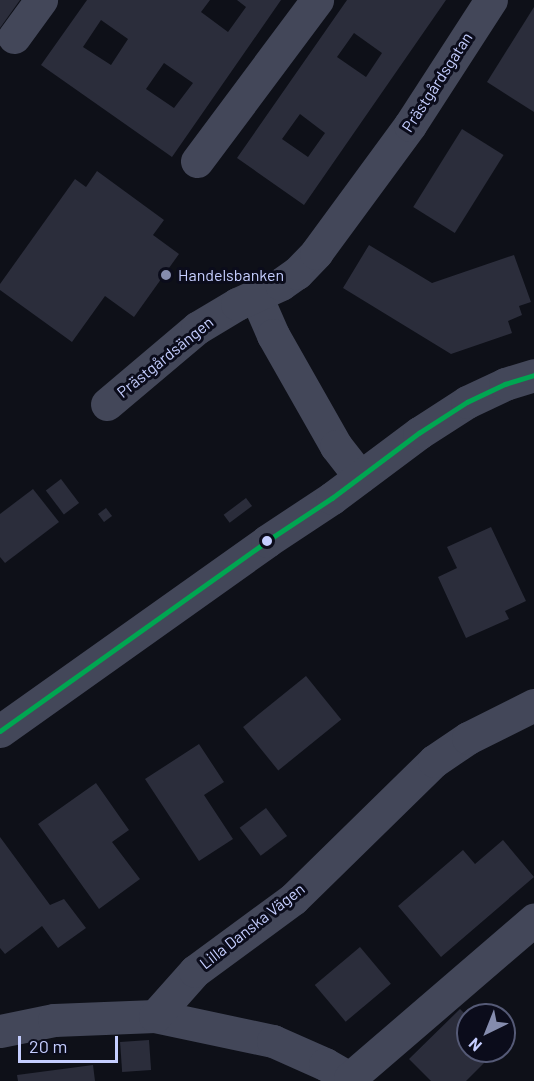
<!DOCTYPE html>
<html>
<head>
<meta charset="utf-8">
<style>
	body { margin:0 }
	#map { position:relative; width:534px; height:1081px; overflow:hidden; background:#0e1018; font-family:Barlow,sans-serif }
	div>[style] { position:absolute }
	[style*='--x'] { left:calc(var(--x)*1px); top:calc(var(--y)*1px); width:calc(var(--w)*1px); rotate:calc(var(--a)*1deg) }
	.building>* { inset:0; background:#2b2d3b; transform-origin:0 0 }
	.minor>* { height:33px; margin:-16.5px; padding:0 16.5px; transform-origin:16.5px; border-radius:16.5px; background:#434759 }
	.bus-1>* { height:4.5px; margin:-2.25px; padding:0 2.25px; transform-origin:2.25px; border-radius:2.25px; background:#00a651 }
	.dots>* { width:16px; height:16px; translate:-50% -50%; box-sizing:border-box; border:3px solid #0b0c1b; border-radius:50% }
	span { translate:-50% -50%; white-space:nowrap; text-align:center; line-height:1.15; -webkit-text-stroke:6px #0b0c1b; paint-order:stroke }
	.street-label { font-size:16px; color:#c5ceff }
	.poi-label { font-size:16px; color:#c5ceff }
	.left { translate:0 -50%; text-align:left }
	.north { position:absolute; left:456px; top:1003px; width:60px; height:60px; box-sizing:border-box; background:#0b0c1b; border:2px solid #555a76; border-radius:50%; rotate:223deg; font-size:16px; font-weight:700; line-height:24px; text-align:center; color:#c5ceff }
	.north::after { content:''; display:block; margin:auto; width:21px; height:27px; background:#858cae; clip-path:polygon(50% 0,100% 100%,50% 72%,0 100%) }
	.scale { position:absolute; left:18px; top:1036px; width:100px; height:27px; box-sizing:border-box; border:3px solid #c5ceff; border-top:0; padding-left:8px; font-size:18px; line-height:21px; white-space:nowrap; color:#c5ceff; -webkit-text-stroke:4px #0b0c1b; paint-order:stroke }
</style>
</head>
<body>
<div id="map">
	<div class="building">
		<div style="clip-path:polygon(0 0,20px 0,0 28px)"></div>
		<div style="clip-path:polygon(evenodd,87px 0,210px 0,201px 12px,228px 32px,246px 7px,237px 0,281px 0,172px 157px,41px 65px,87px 0,101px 20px,128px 39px,111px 65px,83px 47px,101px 20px,87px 0,164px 63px,193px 83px,174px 108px,146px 89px,164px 63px)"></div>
		<div style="clip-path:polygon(evenodd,347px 0,446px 0,304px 205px,237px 158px,347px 0,354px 33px,382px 53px,366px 77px,337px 57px,354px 33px,347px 0,300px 114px,325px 133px,308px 157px,282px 139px,300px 114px)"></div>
		<div style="clip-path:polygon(534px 7px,534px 112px,487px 82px)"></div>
		<div style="left:462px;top:129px;width:49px;height:92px;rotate:32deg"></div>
		<div style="clip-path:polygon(97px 171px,164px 220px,153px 235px,179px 254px,134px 317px,105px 296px,72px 342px,0 290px,0 284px,75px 179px,86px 187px)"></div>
		<div style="clip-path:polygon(369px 245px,432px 283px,514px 255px,531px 302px,519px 306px,522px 315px,508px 321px,512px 333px,451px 354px,343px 288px)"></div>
		<div style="left:61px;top:479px;width:30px;height:19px;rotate:53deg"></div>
		<div style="clip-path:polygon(33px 489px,59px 522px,5px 563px,0 557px,0 514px)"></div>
		<div style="left:246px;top:498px;width:10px;height:28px;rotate:53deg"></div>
		<div style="left:106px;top:508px;width:10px;height:10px;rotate:53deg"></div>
		<div style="clip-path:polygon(491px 527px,526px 601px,505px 611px,509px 619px,466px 638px,438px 577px,457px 568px,447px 547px)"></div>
		<div style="left:306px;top:676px;width:56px;height:81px;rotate:51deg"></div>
		<div style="clip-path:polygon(199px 744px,224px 782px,204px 795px,233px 839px,199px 861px,145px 779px)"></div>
		<div style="clip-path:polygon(96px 783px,129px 830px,112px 842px,140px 879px,99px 909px,38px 824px)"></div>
		<div style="left:266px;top:808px;width:35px;height:33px;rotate:53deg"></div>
		<div style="clip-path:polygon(0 837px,50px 905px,64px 899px,86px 928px,58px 948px,42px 926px,5px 954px,0 948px)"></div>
		<div style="clip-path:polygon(503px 840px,534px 877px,441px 957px,398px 906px,463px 850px,475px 864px)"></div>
		<div style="left:360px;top:947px;width:48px;height:59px;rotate:50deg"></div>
		<div style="clip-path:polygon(460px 1009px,468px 1017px,468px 1051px,496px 1051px,466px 1081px,431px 1081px,409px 1059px)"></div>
		<div style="left:149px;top:1040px;width:30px;height:29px;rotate:86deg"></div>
		<div style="clip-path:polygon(93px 1065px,95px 1081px,18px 1081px,17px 1075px)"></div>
	</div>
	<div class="minor">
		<div style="--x:14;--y:37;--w:46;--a:-53.9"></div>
		<div style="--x:197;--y:161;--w:201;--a:-53.3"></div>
		<div style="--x:256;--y:296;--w:43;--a:66.4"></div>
		<div style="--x:273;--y:335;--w:128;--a:60.4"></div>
		<div style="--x:336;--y:446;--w:39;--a:52"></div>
		<div style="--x:107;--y:404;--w:118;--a:-40.2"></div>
		<div style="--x:197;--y:328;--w:47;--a:-31"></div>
		<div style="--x:237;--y:304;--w:48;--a:-24.4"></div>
		<div style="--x:281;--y:284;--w:19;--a:-35"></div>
		<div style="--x:297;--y:273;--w:28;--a:-46"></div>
		<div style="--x:316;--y:253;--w:159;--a:-53.7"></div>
		<div style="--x:410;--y:125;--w:149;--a:-57.1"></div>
		<div style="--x:0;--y:731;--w:328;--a:-35.4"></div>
		<div style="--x:267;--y:541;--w:78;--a:-33.5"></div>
		<div style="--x:332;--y:498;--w:109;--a:-36.8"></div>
		<div style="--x:419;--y:433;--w:57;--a:-32.9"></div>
		<div style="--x:467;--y:402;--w:42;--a:-25.3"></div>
		<div style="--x:505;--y:384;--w:30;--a:-17"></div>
		<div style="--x:155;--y:1016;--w:121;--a:12"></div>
		<div style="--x:273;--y:1041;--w:57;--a:23.9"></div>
		<div style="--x:325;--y:1064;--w:34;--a:30"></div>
		<div style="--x:0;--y:1031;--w:55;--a:-11.5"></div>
		<div style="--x:54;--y:1020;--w:101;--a:-2.3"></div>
		<div style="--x:155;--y:1016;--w:60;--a:-48.4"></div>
		<div style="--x:195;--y:971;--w:122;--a:-36.3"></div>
		<div style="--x:293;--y:899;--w:197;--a:-44.4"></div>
		<div style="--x:434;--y:761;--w:41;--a:-34.1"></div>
		<div style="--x:468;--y:738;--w:74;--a:-26.6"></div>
		<div style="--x:350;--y:1078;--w:243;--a:-40.7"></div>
	</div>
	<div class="bus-1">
		<div style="--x:0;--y:731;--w:328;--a:-35.4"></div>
		<div style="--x:267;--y:541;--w:78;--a:-33.5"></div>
		<div style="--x:332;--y:498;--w:109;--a:-36.8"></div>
		<div style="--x:419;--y:433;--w:57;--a:-32.9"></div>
		<div style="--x:467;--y:402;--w:42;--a:-25.3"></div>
		<div style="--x:505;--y:384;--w:30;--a:-17"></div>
	</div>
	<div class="dots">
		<div style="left:166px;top:275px;background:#858cae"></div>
		<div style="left:267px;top:541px;background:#c5ceff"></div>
	</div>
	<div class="street-label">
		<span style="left:437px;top:82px;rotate:-57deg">Prästgårdsgatan</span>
		<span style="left:165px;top:357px;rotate:-39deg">Prästgårdsängen</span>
		<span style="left:252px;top:926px;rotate:-38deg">Lilla Danska Vägen</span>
	</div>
	<div class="poi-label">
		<span class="left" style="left:178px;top:275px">Handelsbanken</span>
	</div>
	<div class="north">N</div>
	<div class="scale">20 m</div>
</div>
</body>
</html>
